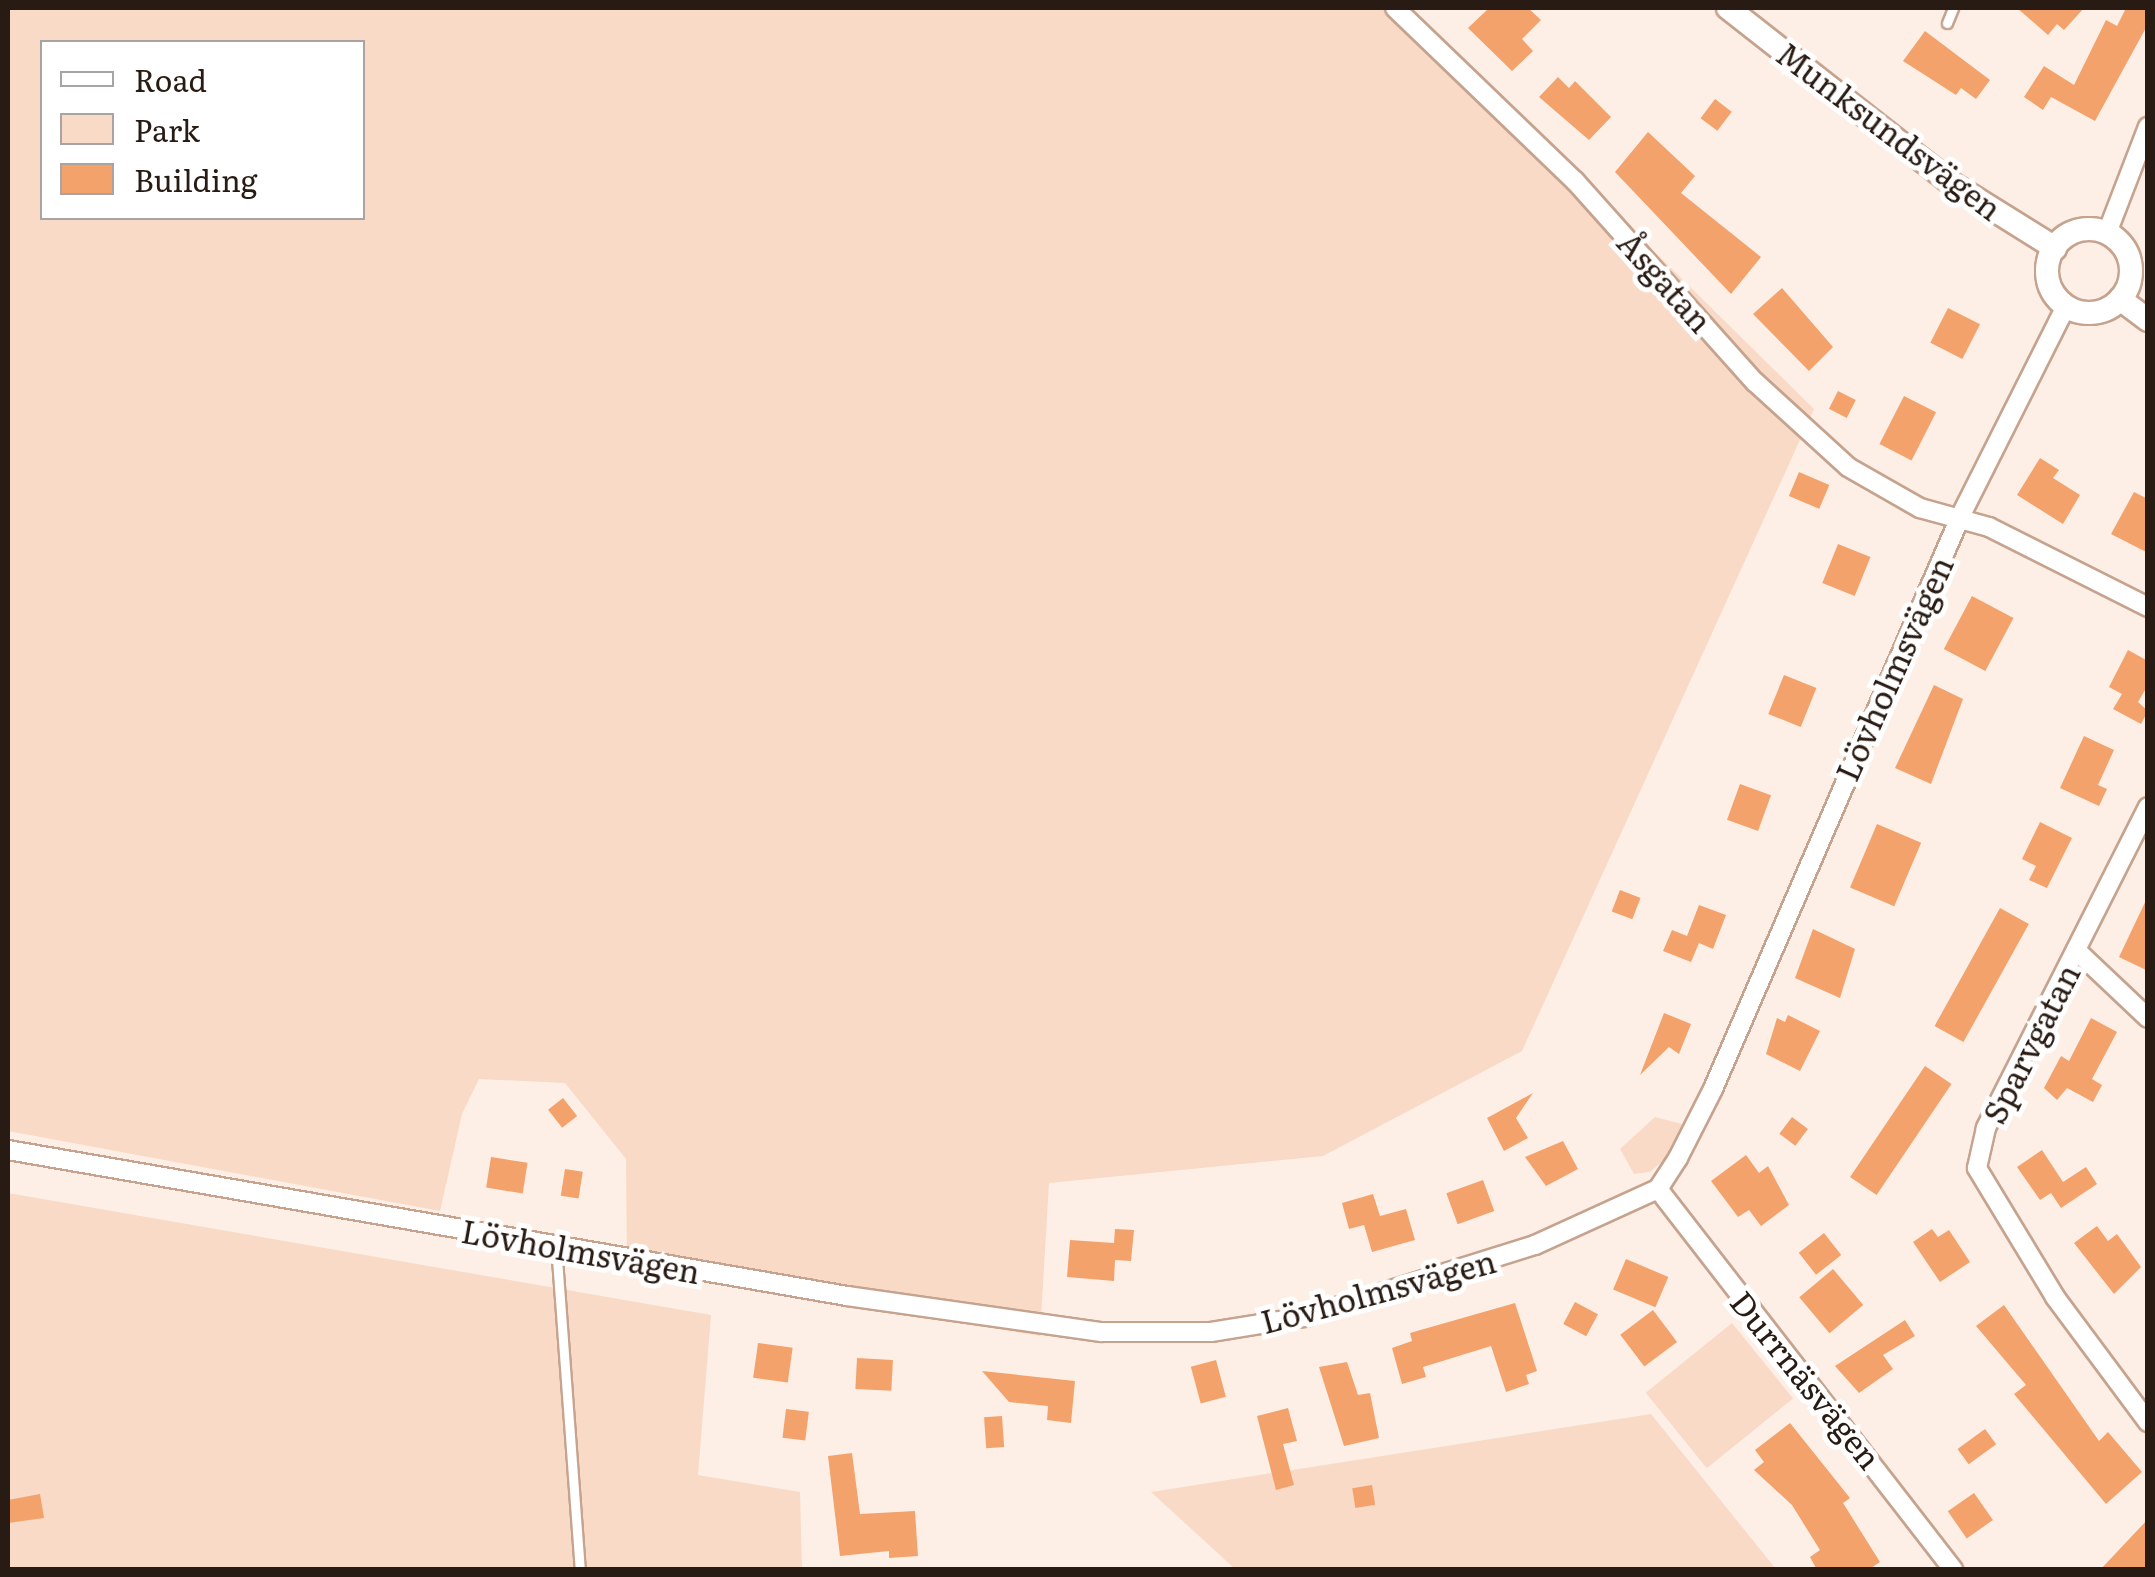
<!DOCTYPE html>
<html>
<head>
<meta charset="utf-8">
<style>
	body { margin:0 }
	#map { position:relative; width:2155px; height:1577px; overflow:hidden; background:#feefe6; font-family:Literata,serif }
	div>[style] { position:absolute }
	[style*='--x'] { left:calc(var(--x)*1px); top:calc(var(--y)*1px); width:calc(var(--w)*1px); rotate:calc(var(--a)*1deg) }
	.green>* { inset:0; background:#f8dac7; transform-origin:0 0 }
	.building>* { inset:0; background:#f3a26c; transform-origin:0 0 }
	.roads { filter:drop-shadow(2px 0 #c5a38e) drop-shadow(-2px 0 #c5a38e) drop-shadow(0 2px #c5a38e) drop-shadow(0 -2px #c5a38e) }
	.service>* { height:9px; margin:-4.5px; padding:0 4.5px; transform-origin:4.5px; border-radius:4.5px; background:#fff }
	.minor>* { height:18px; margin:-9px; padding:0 9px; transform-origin:9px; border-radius:9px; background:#fff }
	.tertiary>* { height:22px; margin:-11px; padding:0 11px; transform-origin:11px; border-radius:11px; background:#fff }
	.tertiary>.ring { margin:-11px; padding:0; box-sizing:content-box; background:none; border:22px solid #fff; border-radius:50% }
	span { translate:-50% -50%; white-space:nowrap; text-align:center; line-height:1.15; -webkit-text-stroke:10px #fff; paint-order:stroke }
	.street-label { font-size:32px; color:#281b13 }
	.frame { position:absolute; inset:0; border:10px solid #281b13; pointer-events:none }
	.legend { position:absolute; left:40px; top:40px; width:325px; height:180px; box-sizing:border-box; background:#fff; border:2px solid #a9a4a1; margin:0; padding:12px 18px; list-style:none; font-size:30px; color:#281b13 }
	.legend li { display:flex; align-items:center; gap:20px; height:50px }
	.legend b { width:50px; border:2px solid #a9a4a1 }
</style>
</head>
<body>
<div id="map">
	<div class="green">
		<div style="clip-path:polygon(evenodd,8px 8px,1407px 8px,1814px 409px,1522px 1051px,1323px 1156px,1049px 1183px,1040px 1336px,627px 1266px,626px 1159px,565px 1083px,479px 1079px,462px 1114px,440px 1211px,8px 1131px,8px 8px,42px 42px,362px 42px,362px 218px,42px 218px,42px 42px)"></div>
		<div style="clip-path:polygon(1655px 1117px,1682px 1124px,1665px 1159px,1650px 1172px,1634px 1174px,1620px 1149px)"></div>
		<div style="clip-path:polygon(8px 1193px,711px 1315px,698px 1475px,800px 1492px,802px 1569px,8px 1569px)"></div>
		<div style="left:1732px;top:1323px;width:97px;height:111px;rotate:51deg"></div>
		<div style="clip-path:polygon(1651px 1414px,1776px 1569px,1235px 1569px,1151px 1492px)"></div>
	</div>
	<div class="building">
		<div style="clip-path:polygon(1489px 8px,1528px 8px,1541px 20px,1522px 39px,1533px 51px,1512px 71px,1468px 28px)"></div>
		<div style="clip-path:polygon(2017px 8px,2084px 8px,2064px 30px,2057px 24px,2048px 35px)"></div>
		<div style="clip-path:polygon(2126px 8px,2148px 8px,2148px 24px,2095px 121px,2051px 97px,2043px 110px,2024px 97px,2044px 66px,2074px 85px,2106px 20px,2117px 26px)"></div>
		<div style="clip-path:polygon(1925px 31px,1990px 80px,1976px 99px,1961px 88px,1956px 95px,1903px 61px)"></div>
		<div style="clip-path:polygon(1558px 77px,1569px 88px,1575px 81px,1611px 117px,1589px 140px,1539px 97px)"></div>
		<div style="left:1715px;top:99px;width:21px;height:24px;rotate:37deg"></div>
		<div style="clip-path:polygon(1648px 132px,1695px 176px,1681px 193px,1761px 257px,1731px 294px,1615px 172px)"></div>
		<div style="clip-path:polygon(1782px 288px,1833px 347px,1809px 371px,1753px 314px)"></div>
		<div style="left:1948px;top:308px;width:36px;height:39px;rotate:27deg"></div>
		<div style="left:1838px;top:391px;width:20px;height:20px;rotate:27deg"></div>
		<div style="left:1904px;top:396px;width:36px;height:54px;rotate:27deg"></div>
		<div style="clip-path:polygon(2040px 458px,2059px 470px,2053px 478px,2080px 495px,2063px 524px,2017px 495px)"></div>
		<div style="left:1799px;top:472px;width:33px;height:26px;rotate:23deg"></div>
		<div style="clip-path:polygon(2134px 492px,2148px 499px,2148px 553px,2111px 534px)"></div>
		<div style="left:1838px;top:544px;width:35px;height:42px;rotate:22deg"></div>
		<div style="left:1972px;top:596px;width:47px;height:60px;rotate:28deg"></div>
		<div style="clip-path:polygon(2128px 650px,2148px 661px,2148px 685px,2138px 702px,2148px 711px,2141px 724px,2113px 709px,2122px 694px,2109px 687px)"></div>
		<div style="left:1784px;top:675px;width:35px;height:42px;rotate:22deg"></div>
		<div style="clip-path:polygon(1934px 685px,1963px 699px,1931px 784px,1895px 768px)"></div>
		<div style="clip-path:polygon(2084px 736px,2114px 750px,2098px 785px,2107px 789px,2099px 806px,2060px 788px)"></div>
		<div style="left:1740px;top:784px;width:33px;height:38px;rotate:20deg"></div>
		<div style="clip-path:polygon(2040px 822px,2072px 838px,2047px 888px,2029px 880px,2036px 866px,2022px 859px)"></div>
		<div style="left:1877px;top:824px;width:48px;height:69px;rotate:23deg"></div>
		<div style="left:1620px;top:890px;width:22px;height:23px;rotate:21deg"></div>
		<div style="clip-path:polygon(2148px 896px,2148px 971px,2119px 957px)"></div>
		<div style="clip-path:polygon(1699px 905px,1726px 915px,1713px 949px,1699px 943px,1691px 962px,1663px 951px,1672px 930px,1687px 936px)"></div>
		<div style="left:2000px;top:908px;width:33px;height:135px;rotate:29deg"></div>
		<div style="clip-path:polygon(1813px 929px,1855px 949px,1840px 998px,1795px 978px)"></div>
		<div style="clip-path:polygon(1664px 1013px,1691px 1024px,1679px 1054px,1669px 1047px,1640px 1075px)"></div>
		<div style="clip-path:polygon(1788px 1015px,1820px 1031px,1800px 1071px,1766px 1054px,1777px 1018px,1785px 1022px)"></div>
		<div style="clip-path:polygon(2091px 1018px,2117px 1032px,2092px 1079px,2102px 1085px,2093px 1102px,2067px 1088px,2057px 1100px,2044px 1088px,2061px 1056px,2069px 1061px)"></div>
		<div style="left:1925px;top:1066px;width:32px;height:134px;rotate:34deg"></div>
		<div style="clip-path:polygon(1533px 1093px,1516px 1118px,1528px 1138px,1504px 1151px,1487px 1118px)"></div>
		<div style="left:563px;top:1098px;width:23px;height:19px;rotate:52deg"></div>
		<div style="left:1792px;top:1117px;width:20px;height:21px;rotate:37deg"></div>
		<div style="clip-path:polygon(1563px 1141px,1578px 1169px,1546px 1186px,1525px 1157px)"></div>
		<div style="clip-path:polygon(2042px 1150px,2063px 1182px,2086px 1167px,2097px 1184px,2061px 1208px,2051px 1193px,2040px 1200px,2017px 1167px)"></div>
		<div style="clip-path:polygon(1746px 1155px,1759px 1173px,1768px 1166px,1789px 1205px,1761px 1226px,1749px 1210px,1738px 1217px,1711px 1181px)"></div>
		<div style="left:491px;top:1157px;width:37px;height:31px;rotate:9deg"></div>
		<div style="left:565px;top:1169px;width:18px;height:27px;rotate:9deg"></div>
		<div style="left:1483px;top:1180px;width:33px;height:39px;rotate:70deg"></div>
		<div style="clip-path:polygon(1373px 1194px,1380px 1216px,1406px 1209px,1415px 1240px,1372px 1252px,1364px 1225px,1349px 1229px,1342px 1203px)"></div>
		<div style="clip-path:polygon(2097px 1226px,2108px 1241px,2117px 1234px,2141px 1267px,2114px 1294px,2074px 1243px)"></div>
		<div style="clip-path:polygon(1115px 1229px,1134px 1230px,1131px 1261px,1115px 1260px,1114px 1281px,1067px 1277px,1070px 1240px,1114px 1243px)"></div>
		<div style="clip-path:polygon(1932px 1229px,1938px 1237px,1949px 1230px,1970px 1262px,1940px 1282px,1913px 1242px)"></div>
		<div style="left:1824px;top:1233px;width:28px;height:32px;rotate:52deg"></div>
		<div style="left:1626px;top:1259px;width:46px;height:33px;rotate:23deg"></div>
		<div style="left:1833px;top:1269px;width:47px;height:44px;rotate:50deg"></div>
		<div style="left:1575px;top:1302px;width:26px;height:25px;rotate:28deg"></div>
		<div style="clip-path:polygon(1515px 1303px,1537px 1371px,1526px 1375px,1529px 1384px,1506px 1392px,1491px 1346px,1423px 1367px,1426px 1377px,1402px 1384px,1392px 1348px,1412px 1341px,1410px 1333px)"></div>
		<div style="clip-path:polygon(2004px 1305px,2099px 1441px,2108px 1432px,2142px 1472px,2106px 1504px,2014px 1394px,2026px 1385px,1976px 1326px)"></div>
		<div style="left:1653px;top:1310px;width:40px;height:41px;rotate:53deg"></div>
		<div style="clip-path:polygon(1905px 1320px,1915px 1336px,1883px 1355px,1893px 1369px,1859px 1393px,1835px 1366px)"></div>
		<div style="left:758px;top:1343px;width:35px;height:35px;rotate:8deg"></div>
		<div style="left:857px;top:1358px;width:36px;height:31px;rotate:3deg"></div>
		<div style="left:1216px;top:1360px;width:38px;height:26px;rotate:75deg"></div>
		<div style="clip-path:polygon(1347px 1362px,1358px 1395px,1370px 1393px,1379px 1438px,1344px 1446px,1319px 1367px)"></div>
		<div style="clip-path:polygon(982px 1371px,1075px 1381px,1071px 1423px,1047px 1420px,1048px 1406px,1009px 1402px)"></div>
		<div style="clip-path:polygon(1288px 1408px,1297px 1441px,1283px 1444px,1294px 1485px,1276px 1490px,1257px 1416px)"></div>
		<div style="left:786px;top:1409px;width:23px;height:29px;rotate:7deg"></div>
		<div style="left:1002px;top:1416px;width:31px;height:18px;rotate:86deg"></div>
		<div style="clip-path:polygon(1790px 1423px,1850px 1498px,1843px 1503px,1880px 1562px,1868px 1570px,1817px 1570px,1810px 1557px,1820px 1550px,1792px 1505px,1754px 1470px,1764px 1462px,1755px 1450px)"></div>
		<div style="left:1985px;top:1429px;width:19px;height:34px;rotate:54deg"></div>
		<div style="clip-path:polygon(852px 1453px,860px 1514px,915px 1511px,918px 1556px,889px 1558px,889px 1551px,840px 1556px,828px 1456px)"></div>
		<div style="left:1372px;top:1485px;width:20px;height:20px;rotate:81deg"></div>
		<div style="left:1974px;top:1493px;width:33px;height:32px;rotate:55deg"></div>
		<div style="clip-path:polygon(40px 1494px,44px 1518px,8px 1523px,8px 1500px)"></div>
		<div style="clip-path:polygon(2148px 1519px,2148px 1570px,2100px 1570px)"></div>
	</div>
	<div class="roads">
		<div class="service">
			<div style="--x:1947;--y:23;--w:16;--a:-68"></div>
			<div style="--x:556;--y:1245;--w:326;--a:85.8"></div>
		</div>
		<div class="minor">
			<div style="--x:1395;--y:8;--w:250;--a:43.9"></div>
			<div style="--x:1575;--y:181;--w:270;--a:48.2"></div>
			<div style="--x:1755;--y:382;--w:126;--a:42.4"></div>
			<div style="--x:1848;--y:467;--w:83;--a:29.7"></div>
			<div style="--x:1920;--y:508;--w:72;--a:15.4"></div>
			<div style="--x:1989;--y:527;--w:178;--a:26.7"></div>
			<div style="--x:2107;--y:233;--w:114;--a:-68.9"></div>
			<div style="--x:2148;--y:807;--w:360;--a:116.8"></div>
			<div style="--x:1986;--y:1128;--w:41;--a:102.7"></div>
			<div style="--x:1977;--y:1168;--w:151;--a:58.8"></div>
			<div style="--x:2055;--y:1297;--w:156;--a:53.4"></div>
			<div style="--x:2076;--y:950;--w:99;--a:43.4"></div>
			<div style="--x:8;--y:1150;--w:852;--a:9.87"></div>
			<div style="--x:847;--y:1296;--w:257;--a:8.1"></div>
			<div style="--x:1101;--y:1332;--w:110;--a:0"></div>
			<div style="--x:1211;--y:1332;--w:95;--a:-9.1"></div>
			<div style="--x:1305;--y:1317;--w:241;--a:-17.4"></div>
			<div style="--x:1535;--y:1245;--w:135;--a:-24.5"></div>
			<div style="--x:1658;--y:1189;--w:37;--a:-57"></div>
			<div style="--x:1678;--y:1158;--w:77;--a:-63.1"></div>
			<div style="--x:1713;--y:1089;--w:625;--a:-66.63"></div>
			<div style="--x:1961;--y:515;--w:234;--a:-63.3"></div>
			<div style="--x:1658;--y:1189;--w:482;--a:52.2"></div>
		</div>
		<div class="tertiary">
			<div style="--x:1728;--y:8;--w:283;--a:38.1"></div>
			<div style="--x:1951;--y:183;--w:123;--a:32"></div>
			<div class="ring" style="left:2047px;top:229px;width:62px;height:62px"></div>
			<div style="--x:2120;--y:299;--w:35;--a:37"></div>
		</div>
	</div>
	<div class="street-label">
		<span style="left:1890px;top:130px;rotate:37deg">Munksundsvägen</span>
		<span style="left:1666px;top:281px;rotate:48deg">Åsgatan</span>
		<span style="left:1893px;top:668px;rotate:-66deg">Lövholmsvägen</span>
		<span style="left:2030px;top:1043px;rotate:-63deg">Sparvgatan</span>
		<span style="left:581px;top:1250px;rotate:10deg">Lövholmsvägen</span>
		<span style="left:1378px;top:1290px;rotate:-15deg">Lövholmsvägen</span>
		<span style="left:1807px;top:1379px;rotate:51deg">Durrnäsvägen</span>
	</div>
	<div class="frame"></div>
	<ul class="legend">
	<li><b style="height:12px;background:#fff"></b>Road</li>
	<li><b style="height:28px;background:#f8dac7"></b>Park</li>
	<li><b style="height:28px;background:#f3a26c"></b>Building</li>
	</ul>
</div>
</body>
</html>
